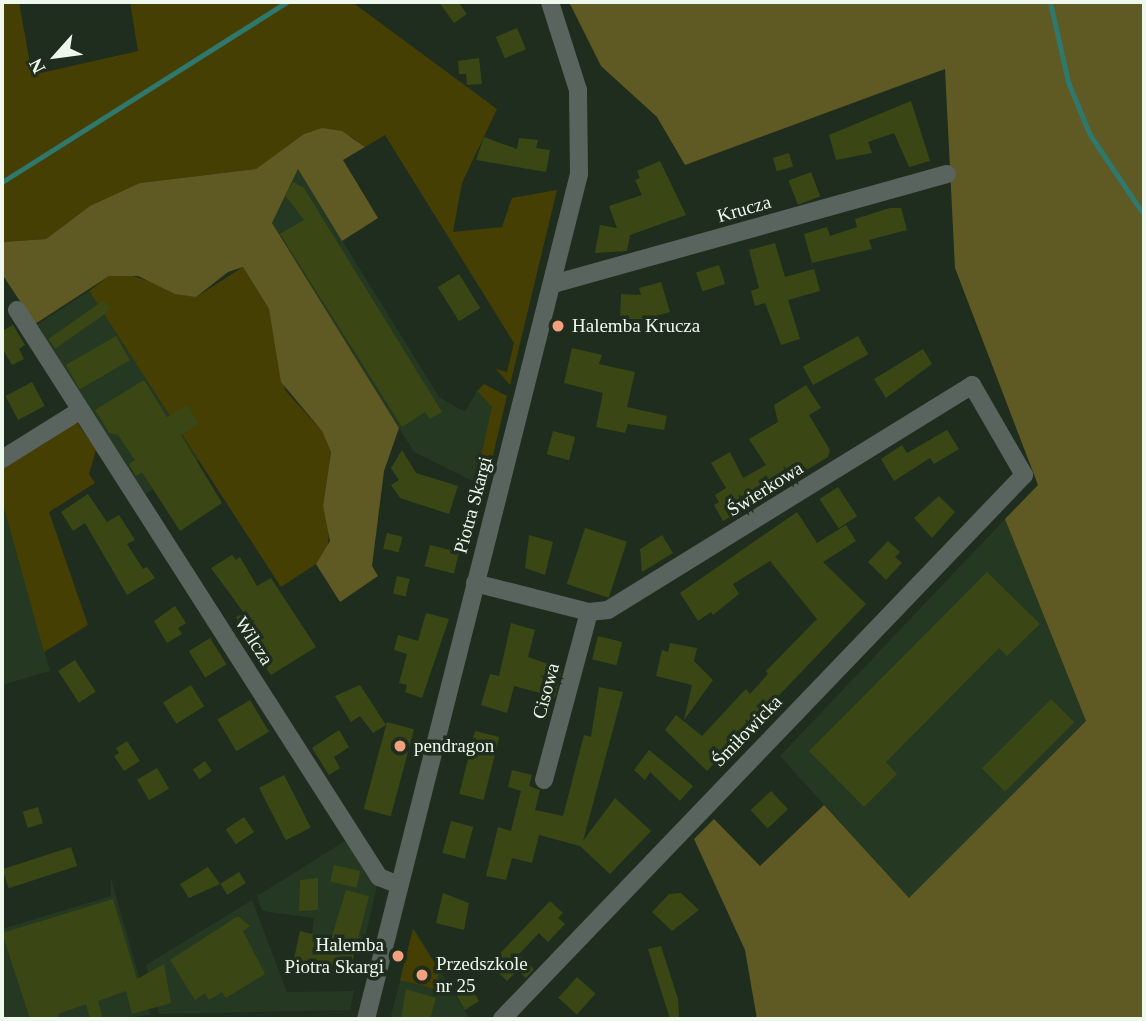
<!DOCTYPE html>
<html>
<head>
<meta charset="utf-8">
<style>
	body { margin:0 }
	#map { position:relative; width:1146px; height:1021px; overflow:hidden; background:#1f2d1e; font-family:"Times New Roman",serif }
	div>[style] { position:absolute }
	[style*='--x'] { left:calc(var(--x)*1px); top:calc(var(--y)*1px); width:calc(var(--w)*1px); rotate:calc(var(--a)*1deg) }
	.built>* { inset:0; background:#243822; transform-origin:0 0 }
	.green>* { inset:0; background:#463f03 }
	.forest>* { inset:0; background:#5f5923 }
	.stream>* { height:5px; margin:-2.5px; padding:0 2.5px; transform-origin:2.5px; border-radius:2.5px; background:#2f786d }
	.building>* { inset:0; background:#3a4715; transform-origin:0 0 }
	.minor>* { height:18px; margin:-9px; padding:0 9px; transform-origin:9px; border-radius:9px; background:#5a645f }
	.dots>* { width:19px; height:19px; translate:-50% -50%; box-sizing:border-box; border:4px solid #1f2d1e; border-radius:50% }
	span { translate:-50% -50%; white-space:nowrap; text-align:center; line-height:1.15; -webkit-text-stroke:7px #1f2d1e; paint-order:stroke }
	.street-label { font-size:19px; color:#eff8ed }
	.poi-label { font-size:19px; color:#eff8ed }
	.left { translate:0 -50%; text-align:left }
	.right { translate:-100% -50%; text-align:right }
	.frame { position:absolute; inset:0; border:4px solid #eff8ed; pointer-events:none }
	.north { position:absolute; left:21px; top:21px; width:70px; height:70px; -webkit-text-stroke:5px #1f2d1e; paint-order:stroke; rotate:242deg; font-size:19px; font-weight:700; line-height:28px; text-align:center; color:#eff8ed }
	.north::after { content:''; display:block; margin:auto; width:24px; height:32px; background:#eff8ed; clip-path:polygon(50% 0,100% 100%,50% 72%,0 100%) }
</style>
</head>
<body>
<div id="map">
	<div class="built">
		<div style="clip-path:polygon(298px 169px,439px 397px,465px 412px,477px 391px,493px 406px,475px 482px,414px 452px,272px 223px)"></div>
		<div style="left:89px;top:291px;width:201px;height:63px;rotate:57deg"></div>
		<div style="clip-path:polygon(2px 501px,50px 671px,2px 685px)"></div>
		<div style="clip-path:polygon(1005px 519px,1086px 721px,909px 899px,780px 756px)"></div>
		<div style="clip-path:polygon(345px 841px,377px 886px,363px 947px,312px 934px,314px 918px,262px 911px,257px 896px)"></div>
		<div style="clip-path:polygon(111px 879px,150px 1015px,118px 1019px,2px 1019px,2px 929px,111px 896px)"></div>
		<div style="clip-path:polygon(252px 900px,287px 992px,354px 991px,350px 1010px,159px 1014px,146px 965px)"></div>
		<div style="clip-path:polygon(414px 929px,470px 1019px,390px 1019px)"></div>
	</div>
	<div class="green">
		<div style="clip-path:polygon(2px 2px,19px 2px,32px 75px,138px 51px,130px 2px,352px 2px,497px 109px,462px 183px,453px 232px,502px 227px,512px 198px,557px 190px,510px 385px,496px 369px,507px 372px,514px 343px,385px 135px,365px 147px,352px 137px,311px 131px,256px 169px,140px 183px,76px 217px,46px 239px,2px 242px)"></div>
		<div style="clip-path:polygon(243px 267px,269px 309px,285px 390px,322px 431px,331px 452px,323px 506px,329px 528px,328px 547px,316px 564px,281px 587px,89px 291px,109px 276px,124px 273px,196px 297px)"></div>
		<div style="clip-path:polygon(484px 384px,507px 396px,490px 468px,479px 465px,492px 407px,477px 391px)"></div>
		<div style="clip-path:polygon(76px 421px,96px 450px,89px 474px,95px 483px,49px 512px,88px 625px,44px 652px,2px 501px,2px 465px)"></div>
		<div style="clip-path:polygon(413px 929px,439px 970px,436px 989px,400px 980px)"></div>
	</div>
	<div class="forest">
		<div style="clip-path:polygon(569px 2px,1144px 2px,1144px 1019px,757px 1019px,745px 950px,694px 839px,714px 819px,760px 866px,824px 805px,909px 898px,1086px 721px,1005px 519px,1038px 485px,955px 268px,945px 69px,685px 165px,657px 117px,601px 66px)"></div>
		<div style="clip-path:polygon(322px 128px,342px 131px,365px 147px,343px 160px,378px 218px,342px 241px,298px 169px,272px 223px,399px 428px,384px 471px,372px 566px,378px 576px,340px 602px,316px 564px,330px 541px,323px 506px,331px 452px,322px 431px,281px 382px,269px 309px,243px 267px,228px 272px,196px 297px,175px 294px,138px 276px,109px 276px,35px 324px,2px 274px,2px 242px,46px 239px,90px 206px,140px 183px,256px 169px,304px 134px)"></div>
	</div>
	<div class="stream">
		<div style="--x:1050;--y:2;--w:82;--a:77.3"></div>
		<div style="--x:1068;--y:82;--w:57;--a:67.5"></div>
		<div style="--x:1090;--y:135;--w:97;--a:56"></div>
		<div style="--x:2;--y:182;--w:337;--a:-32.3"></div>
	</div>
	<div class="building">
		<div style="clip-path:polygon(439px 2px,458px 2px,467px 14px,454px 23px)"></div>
		<div style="left:517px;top:28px;width:23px;height:23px;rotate:67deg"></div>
		<div style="clip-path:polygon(479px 58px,482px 84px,467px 85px,466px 74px,459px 74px,458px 61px)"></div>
		<div style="clip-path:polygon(911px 101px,930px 161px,909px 167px,894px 133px,868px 142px,872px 153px,836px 160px,829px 135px)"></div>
		<div style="clip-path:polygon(484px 137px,517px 149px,519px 138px,538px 140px,536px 148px,550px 150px,546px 172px,476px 160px)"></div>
		<div style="left:789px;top:153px;width:14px;height:17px;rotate:73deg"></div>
		<div style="clip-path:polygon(660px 161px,686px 215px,630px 235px,627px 251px,595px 253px,600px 225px,617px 228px,609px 206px,642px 195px,635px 180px,640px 178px,637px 171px)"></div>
		<div style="left:811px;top:172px;width:26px;height:24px;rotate:69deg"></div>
		<div style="clip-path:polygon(293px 182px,304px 188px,442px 412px,430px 419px,425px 412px,402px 427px,280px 234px,304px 220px,285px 195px)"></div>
		<div style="clip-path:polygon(890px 208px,901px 208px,907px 230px,869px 240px,872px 249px,812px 263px,804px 234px,827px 227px,830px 236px,857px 227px,855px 219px)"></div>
		<div style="clip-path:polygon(775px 243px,785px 277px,814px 269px,820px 291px,788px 300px,800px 339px,781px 345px,765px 303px,755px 306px,751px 291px,759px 288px,749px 250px)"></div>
		<div style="left:719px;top:265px;width:20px;height:24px;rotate:72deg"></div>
		<div style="left:459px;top:274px;width:40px;height:25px;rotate:58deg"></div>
		<div style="clip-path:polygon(661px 282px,670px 312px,644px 319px,620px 319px,621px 294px,641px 295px,639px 288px)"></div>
		<div style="left:104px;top:300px;width:12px;height:68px;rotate:55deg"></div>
		<div style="clip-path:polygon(13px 325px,25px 345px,19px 349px,24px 359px,12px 365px,2px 348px,2px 331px)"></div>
		<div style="left:116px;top:336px;width:28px;height:58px;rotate:60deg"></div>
		<div style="left:858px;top:336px;width:21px;height:63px;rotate:61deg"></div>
		<div style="clip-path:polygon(572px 348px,602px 355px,599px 364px,635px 372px,627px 407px,667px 416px,664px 430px,628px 424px,625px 433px,596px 427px,603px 393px,564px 383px)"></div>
		<div style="clip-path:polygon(923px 349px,932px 364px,886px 398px,874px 379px)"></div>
		<div style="clip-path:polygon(144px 380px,167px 417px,187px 405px,199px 424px,181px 435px,222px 503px,180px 531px,142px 472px,136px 476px,129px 464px,135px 460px,118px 435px,109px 433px,95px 410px)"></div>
		<div style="left:32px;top:382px;width:27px;height:30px;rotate:62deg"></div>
		<div style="clip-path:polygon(806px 385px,821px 408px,809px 415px,830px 450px,828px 457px,772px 491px,768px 483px,745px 495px,751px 506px,723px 521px,714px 505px,719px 502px,715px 495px,726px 488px,711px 463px,730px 452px,743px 478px,766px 465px,749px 439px,778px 422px,774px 405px)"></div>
		<div style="clip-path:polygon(947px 430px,959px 449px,934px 464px,930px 458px,894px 481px,881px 459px,902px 445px,907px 453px)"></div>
		<div style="left:553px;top:431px;width:23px;height:24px;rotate:15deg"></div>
		<div style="clip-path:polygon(402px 450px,416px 473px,458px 486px,449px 514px,400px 498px,391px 485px,399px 480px,391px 468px)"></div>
		<div style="left:838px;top:487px;width:35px;height:22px;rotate:57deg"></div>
		<div style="clip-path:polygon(88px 494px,107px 522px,119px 515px,135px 540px,127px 544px,143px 569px,147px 567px,155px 578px,127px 595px,85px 523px,73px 531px,61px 512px)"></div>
		<div style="clip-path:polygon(939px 496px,955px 512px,932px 538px,914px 518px)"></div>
		<div style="clip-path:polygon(797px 512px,817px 543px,846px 525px,856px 541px,823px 562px,866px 604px,707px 771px,665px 730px,676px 715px,702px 736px,742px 693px,746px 689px,750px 694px,768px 674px,766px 671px,817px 619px,770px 561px,733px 584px,739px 594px,713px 615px,711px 612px,698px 621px,680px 593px)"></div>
		<div style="left:585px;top:528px;width:44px;height:59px;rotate:18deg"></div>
		<div style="left:387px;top:533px;width:16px;height:16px;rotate:14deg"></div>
		<div style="clip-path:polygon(529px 535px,553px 542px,545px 575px,525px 568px)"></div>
		<div style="clip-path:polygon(662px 535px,673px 553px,642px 572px,640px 549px)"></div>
		<div style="clip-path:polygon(888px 541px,900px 552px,895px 557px,902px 563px,886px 580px,868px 562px)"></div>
		<div style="left:430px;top:545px;width:30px;height:22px;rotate:14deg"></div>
		<div style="clip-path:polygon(232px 555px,236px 560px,240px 557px,257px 586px,271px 578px,316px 647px,271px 675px,236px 627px,240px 625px,236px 617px,244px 613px,211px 568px)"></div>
		<div style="clip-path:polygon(987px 572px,1040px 624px,1007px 656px,999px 648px,886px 762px,897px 774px,864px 807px,809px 751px)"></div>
		<div style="left:397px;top:576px;width:13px;height:18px;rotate:13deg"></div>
		<div style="clip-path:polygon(175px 606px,186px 623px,178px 628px,182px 634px,167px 643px,154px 621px)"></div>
		<div style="clip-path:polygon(426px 613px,449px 619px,422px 698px,405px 692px,407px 685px,399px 683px,407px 654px,394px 650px,398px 635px,418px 641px)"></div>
		<div style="clip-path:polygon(511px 623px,535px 630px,528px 657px,562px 669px,555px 697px,514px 686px,507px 713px,481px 705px,490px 674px,499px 676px)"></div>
		<div style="left:598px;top:636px;width:25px;height:24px;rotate:14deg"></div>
		<div style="left:210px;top:638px;width:31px;height:25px;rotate:58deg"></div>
		<div style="clip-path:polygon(670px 643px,697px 648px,694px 661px,713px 680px,684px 720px,692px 685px,656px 676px,662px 650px,668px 652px)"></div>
		<div style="left:75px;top:660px;width:38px;height:20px;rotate:57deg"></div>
		<div style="left:191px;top:685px;width:25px;height:33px;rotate:58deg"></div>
		<div style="clip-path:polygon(360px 685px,386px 725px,373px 733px,360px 716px,351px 722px,335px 696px)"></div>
		<div style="clip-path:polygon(599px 687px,623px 692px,583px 841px,615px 798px,651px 831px,610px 874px,580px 846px,539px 835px,532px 863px,512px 858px,506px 880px,486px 876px,498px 827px,511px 831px,521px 791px,508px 787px,512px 770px,532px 775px,529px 786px,540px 790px,535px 810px,563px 816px,584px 735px,591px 737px)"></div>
		<div style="left:1051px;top:699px;width:33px;height:98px;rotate:45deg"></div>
		<div style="left:250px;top:700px;width:37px;height:38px;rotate:59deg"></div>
		<div style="left:387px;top:722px;width:28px;height:90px;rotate:15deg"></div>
		<div style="clip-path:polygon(339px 730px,349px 747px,334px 757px,340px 768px,329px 775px,312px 748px)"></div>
		<div style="left:475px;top:731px;width:25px;height:65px;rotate:14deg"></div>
		<div style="clip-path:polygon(127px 741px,140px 761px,124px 771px,114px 756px,119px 753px,116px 748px)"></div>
		<div style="clip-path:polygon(649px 750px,693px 786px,680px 801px,650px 772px,645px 780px,634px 770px)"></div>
		<div style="left:205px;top:761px;width:12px;height:15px;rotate:55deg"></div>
		<div style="left:157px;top:768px;width:24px;height:23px;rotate:60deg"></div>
		<div style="left:284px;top:775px;width:59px;height:28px;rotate:63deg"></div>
		<div style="left:771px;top:791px;width:25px;height:28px;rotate:47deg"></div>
		<div style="left:38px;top:807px;width:17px;height:16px;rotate:73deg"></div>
		<div style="left:244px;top:817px;width:18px;height:22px;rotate:56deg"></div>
		<div style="left:451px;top:821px;width:23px;height:33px;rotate:15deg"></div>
		<div style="left:71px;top:847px;width:20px;height:72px;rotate:72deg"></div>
		<div style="left:334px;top:865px;width:27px;height:17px;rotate:13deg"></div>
		<div style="clip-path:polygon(208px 867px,220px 884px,189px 898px,180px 884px)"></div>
		<div style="left:239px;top:872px;width:13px;height:22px;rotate:58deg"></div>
		<div style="clip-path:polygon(318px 878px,318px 910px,299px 911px,300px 880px)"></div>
		<div style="clip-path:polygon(346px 890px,369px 896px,350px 970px,308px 959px,305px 972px,292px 968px,300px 931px,331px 939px)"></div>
		<div style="clip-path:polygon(443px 893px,469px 903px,464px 930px,436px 923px)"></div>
		<div style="clip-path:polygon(681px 893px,699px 910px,672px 931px,652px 912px,669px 894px)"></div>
		<div style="clip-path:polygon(113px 899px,137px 979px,164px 964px,171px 1003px,132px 1014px,126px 991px,98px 1001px,103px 1019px,90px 1019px,86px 1004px,58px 1014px,60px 1019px,30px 1019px,2px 933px)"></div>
		<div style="clip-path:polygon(550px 901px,563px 913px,558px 918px,565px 924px,548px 942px,539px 933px,519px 954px,534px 969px,526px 978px,518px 970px,507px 981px,490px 964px)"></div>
		<div style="clip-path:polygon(238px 916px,250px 926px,243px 931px,265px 974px,226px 998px,222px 992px,209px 1000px,205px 993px,195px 1000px,170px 960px)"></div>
		<div style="clip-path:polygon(661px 946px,678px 999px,679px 1017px,670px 1019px,648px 949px)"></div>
		<div style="left:577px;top:977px;width:25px;height:28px;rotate:42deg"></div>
		<div style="clip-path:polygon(468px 983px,479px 1001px,465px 1010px,457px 996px)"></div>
		<div style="clip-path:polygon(406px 989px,436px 998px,430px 1019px,401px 1019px)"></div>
	</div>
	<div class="minor">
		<div style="--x:553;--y:284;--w:409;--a:-15.6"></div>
		<div style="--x:17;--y:310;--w:673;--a:57.44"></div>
		<div style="--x:379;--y:877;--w:22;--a:22"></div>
		<div style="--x:2;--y:459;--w:91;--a:-31.9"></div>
		<div style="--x:475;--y:583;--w:118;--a:14.3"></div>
		<div style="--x:589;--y:612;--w:19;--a:-6"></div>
		<div style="--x:608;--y:610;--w:428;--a:-31.7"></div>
		<div style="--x:972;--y:385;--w:104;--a:60"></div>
		<div style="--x:1024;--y:475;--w:754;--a:133.82"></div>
		<div style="--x:544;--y:780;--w:174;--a:-75"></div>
		<div style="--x:366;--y:1019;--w:871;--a:-75.85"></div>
		<div style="--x:579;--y:174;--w:84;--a:-90.7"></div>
		<div style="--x:578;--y:90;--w:92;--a:-107.7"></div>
	</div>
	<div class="dots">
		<div style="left:558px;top:326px;background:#f2a07e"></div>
		<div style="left:400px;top:746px;background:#f2a07e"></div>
		<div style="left:398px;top:956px;background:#f2a07e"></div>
		<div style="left:422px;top:975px;background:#f2a07e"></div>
	</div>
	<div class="street-label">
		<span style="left:744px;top:209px;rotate:-16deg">Krucza</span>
		<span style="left:765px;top:489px;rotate:-32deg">Świerkowa</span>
		<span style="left:473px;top:505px;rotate:-75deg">Piotra Skargi</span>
		<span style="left:254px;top:641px;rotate:57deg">Wilcza</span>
		<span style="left:546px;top:691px;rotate:-75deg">Cisowa</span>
		<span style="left:747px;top:731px;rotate:-46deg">Śmiłowicka</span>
	</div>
	<div class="poi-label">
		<span class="left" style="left:572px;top:326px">Halemba Krucza</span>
		<span class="left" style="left:414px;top:746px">pendragon</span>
		<span class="right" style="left:384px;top:956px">Halemba<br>Piotra Skargi</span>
		<span class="left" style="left:436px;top:975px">Przedszkole<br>nr 25</span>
	</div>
	<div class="frame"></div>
	<div class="north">N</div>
</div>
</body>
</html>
